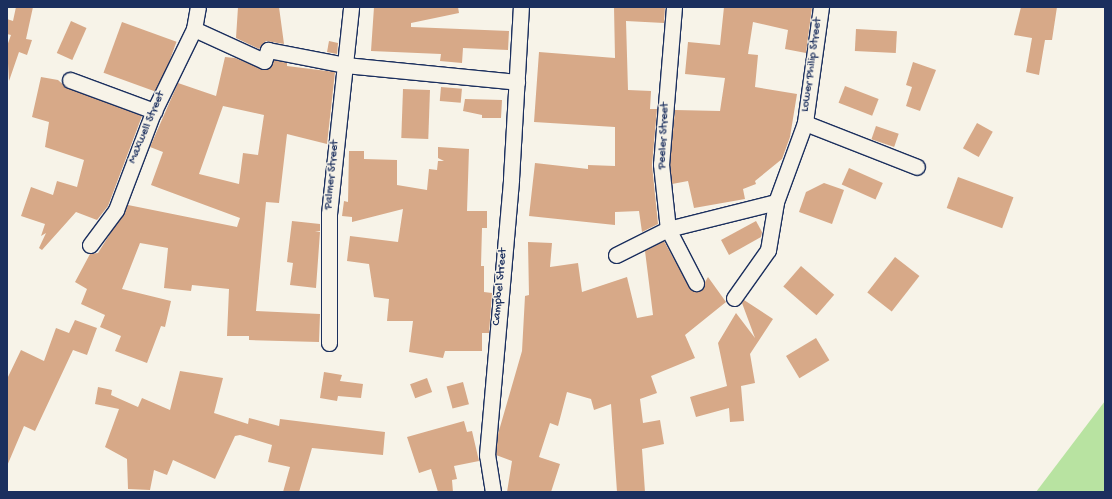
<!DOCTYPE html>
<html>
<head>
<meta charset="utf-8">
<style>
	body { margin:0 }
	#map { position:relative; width:1112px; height:499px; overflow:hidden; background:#f7f3e8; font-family:"Gochi Hand",sans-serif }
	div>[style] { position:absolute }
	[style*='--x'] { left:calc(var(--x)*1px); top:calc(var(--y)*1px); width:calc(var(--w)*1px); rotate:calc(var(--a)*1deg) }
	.green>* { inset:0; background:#b8e3a1 }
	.building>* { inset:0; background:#d7a988; transform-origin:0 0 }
	.roads { filter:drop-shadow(1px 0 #1b2f5e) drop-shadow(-1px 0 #1b2f5e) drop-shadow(0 1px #1b2f5e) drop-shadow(0 -1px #1b2f5e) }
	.street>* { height:15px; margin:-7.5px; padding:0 7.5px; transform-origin:7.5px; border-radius:7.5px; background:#f7f3e8 }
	span { translate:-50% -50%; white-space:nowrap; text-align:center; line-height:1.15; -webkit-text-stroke:3px #f7f3e8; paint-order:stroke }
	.street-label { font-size:12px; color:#1b2f5e }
	.frame { position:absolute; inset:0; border:8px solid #1b2f5e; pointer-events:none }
</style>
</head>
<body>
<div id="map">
	<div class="green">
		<div style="clip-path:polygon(1105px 401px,1105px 492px,1036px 492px)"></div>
	</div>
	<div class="building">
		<div style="clip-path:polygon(16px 7px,33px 7px,26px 39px,32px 40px,27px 55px,19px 52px,9px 81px,7px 46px,11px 35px,7px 34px,7px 19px,13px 21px)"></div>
		<div style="clip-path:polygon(238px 7px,279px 7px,284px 44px,266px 41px,259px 49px,236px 38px)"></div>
		<div style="clip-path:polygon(374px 7px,458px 7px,459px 13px,411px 23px,411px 27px,509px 31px,508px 50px,463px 48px,462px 63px,440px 61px,441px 54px,371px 51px)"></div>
		<div style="clip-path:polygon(614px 7px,665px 7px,664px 23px,626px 21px,628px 90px,651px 91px,650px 109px,657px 109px,652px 165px,658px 224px,642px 232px,639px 211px,615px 212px,615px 225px,529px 216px,535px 163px,588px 169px,588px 165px,615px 166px,615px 127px,534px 122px,539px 52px,615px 58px)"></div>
		<div style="clip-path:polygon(724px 7px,812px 7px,806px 53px,785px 49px,788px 30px,753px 22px,748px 54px,758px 55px,755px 87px,797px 94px,790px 137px,782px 159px,755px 181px,756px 184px,743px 189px,745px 199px,694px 208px,688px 181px,672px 184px,670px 164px,675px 110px,720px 111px,725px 78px,685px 74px,688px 42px,720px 45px)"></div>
		<div style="clip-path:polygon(1021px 7px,1057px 7px,1052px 40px,1045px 40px,1039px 75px,1026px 72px,1032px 38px,1014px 35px)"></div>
		<div style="left:71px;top:21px;width:17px;height:35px;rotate:24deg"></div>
		<div style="left:122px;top:22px;width:58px;height:54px;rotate:20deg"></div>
		<div style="left:856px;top:29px;width:41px;height:22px;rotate:3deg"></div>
		<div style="clip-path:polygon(329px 41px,338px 43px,337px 54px,327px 52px)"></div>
		<div style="clip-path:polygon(evenodd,225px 57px,235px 58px,265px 70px,274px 60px,287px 63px,287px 66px,335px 72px,327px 144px,287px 134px,279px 203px,266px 202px,256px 311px,320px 314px,319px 342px,249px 340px,249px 336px,227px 336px,229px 289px,192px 285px,191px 291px,164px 288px,168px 248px,140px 243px,122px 289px,171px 301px,165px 327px,161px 326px,147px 363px,115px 351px,121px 336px,100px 327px,105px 315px,81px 304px,87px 289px,75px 282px,90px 254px,98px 253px,128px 205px,237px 227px,240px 218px,151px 185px,163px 152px,150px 147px,178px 83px,216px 96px,225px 57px,223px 106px,264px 115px,258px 155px,243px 153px,239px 184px,199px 174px,223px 106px)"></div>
		<div style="clip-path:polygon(913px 62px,936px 70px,920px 111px,906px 106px,912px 87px,906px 85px)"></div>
		<div style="clip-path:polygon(41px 77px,58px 80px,67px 88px,142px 116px,108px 206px,97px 220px,76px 212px,42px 250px,39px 248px,46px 233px,41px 236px,45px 224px,21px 216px,31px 187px,53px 195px,57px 181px,77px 187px,84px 160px,45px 147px,49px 122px,32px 117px)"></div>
		<div style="left:845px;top:86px;width:36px;height:18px;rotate:21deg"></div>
		<div style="left:441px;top:87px;width:21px;height:14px;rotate:5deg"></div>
		<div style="left:403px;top:89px;width:27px;height:49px;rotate:2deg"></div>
		<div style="clip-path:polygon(465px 99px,502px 100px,501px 118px,482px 118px,482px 115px,463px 111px)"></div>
		<div style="left:977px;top:123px;width:18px;height:29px;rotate:29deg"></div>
		<div style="left:876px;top:126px;width:24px;height:14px;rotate:19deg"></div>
		<div style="clip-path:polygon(438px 147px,469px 149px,467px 211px,487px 211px,487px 228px,482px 228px,481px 266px,484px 266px,484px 292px,492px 293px,489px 333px,482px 333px,482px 351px,445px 351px,443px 358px,409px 352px,413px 321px,387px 321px,389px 299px,374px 297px,369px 264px,347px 261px,350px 236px,398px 242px,403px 209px,352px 222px,352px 217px,342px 216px,344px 201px,348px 202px,349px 151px,364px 151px,364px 159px,397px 160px,397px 185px,427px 190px,429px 169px,437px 170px,438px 161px,444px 161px,438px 158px)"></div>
		<div style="left:849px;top:168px;width:37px;height:18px;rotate:24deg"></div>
		<div style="left:958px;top:177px;width:59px;height:33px;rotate:20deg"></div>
		<div style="clip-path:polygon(824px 183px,844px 190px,832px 224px,799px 212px,806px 192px)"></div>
		<div style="clip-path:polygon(292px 221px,320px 224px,320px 231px,315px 232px,320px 232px,316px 288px,290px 285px,293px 263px,287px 262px)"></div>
		<div style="clip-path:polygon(756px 221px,762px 232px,761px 237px,729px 255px,721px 240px)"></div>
		<div style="clip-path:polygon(664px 241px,691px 290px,700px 291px,708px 277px,726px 302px,685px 335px,695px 358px,651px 376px,657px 393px,640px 399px,643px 423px,660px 420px,664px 444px,642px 449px,645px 492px,617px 492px,611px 404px,594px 410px,591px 399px,567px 392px,558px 426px,550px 423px,539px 457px,560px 464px,551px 492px,507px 492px,512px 461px,496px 455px,498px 434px,522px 351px,525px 296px,529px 295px,528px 242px,552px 243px,550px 267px,578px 263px,582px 292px,627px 277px,637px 318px,653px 315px,645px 251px)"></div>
		<div style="left:895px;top:257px;width:31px;height:45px;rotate:38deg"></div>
		<div style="left:801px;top:266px;width:44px;height:27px;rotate:41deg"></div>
		<div style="clip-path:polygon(744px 300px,773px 319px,750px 354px,755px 383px,741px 386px,744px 421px,730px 422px,729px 408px,696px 417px,690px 397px,727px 386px,718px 343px,736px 313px,755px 338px,742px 303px)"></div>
		<div style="clip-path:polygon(75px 320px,97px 328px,87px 355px,73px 350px,35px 431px,24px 426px,7px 466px,7px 379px,21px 350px,44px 361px,56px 328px,69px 333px)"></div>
		<div style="left:816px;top:338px;width:26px;height:35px;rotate:59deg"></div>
		<div style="clip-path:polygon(180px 371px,223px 378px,214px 413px,248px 424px,249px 418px,279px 426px,280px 419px,385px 432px,383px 455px,312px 448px,299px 492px,283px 492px,290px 467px,268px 462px,272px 445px,240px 435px,235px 436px,215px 479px,173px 460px,167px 475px,154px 470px,150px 490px,128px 489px,127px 459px,105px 447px,119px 409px,95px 404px,98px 387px,112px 390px,111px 395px,138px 407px,142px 398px,170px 410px)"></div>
		<div style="clip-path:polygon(324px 372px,342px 375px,340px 381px,363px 384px,361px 398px,338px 396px,337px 401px,320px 398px)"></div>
		<div style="left:427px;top:378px;width:15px;height:18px;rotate:70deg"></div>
		<div style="left:463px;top:382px;width:23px;height:17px;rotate:75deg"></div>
		<div style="clip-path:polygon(464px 421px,467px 432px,472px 431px,479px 461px,454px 466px,457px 479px,452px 480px,453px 492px,438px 492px,431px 469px,419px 473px,407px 437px)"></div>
	</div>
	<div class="roads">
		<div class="street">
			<div style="--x:674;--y:7;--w:158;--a:94.7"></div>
			<div style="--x:661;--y:164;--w:65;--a:83.9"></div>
			<div style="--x:668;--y:229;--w:61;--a:62.6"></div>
			<div style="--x:821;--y:7;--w:117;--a:97.9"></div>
			<div style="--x:805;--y:123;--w:120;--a:21.4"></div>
			<div style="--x:194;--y:29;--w:77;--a:24.6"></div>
			<div style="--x:264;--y:61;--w:12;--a:-70"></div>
			<div style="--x:268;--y:50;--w:78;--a:11"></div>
			<div style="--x:345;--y:65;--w:173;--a:5.6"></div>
			<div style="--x:70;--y:80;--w:90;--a:20.3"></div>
			<div style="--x:90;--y:245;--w:44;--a:-53.4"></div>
			<div style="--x:116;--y:210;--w:102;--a:-69.2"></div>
			<div style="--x:152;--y:115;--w:96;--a:-64"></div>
			<div style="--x:194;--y:29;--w:22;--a:-80"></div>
			<div style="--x:616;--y:255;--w:58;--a:-26.6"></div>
			<div style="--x:668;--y:229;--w:111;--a:-14"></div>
			<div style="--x:776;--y:202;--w:87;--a:-69.9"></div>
			<div style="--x:734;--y:298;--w:59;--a:-54.7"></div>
			<div style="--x:768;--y:250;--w:49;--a:-80.5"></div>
			<div style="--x:329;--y:343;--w:129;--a:-90"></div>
			<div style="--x:329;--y:214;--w:208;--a:-83.9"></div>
			<div style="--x:493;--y:492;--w:37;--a:-99"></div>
			<div style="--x:487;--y:455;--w:277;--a:-85"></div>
			<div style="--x:511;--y:179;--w:172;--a:-86.7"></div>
		</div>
	</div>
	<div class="street-label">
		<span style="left:813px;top:65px;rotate:-82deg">Lower Philip Street</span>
		<span style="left:148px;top:128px;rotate:-67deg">Maxwell Street</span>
		<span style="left:665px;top:136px;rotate:-87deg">Peeler Street</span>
		<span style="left:333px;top:175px;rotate:-84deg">Palmer Street</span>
		<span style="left:501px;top:287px;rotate:-85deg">Campbel Street</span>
	</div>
	<div class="frame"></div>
</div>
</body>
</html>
